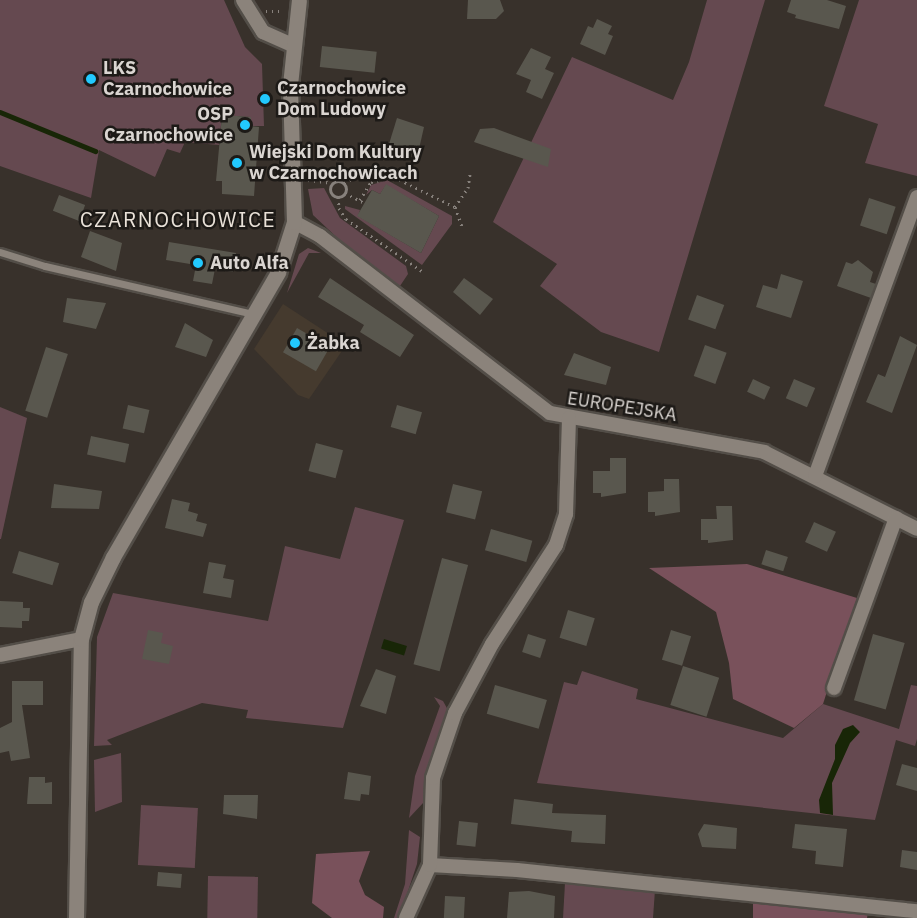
<!DOCTYPE html>
<html>
<head>
<meta charset="utf-8">
<style>
	body { margin:0 }
	#map { position:relative; width:917px; height:918px; overflow:hidden; background:#38312b; font-family:"IBM Plex Sans",sans-serif }
	div>[style] { position:absolute }
	[style*='--x'] { left:calc(var(--x)*1px); top:calc(var(--y)*1px); width:calc(var(--w)*1px); rotate:calc(var(--a)*1deg) }
	.built>* { inset:0; background:#453a2e }
	.green>* { inset:0; background:#654950; transform-origin:0 0 }
	.forest>* { inset:0; background:#79515b }
	.water>* { inset:0; background:#182607; transform-origin:0 0 }
	.stream>* { height:5px; margin:-2.5px; padding:0 2.5px; transform-origin:2.5px; border-radius:2.5px; background:#182607 }
	.building>* { inset:0; background:#59574e; transform-origin:0 0 }
	.path>* { height:3px; margin-top:-1.5px; transform-origin:0; background:repeating-linear-gradient(90deg,#87817c 0 1.5px,transparent 0 6px) }
	.path>.ring { margin:-1.5px; padding:0; box-sizing:content-box; background:none; border:3px solid #87817c; border-radius:50% }
	.roads { filter:drop-shadow(2px 0 #534e48) drop-shadow(-2px 0 #534e48) drop-shadow(0 2px #534e48) drop-shadow(0 -2px #534e48) }
	.service>* { height:7px; margin:-3.5px; padding:0 3.5px; transform-origin:3.5px; border-radius:3.5px; background:#8b837b }
	.minor>* { height:14px; margin:-7px; padding:0 7px; transform-origin:7px; border-radius:7px; background:#8b837b }
	.tertiary>* { height:15px; margin:-7.5px; padding:0 7.5px; transform-origin:7.5px; border-radius:7.5px; background:#8b837b }
	.dots>* { width:16px; height:16px; translate:-50% -50%; box-sizing:border-box; border:3px solid #1d1a17; border-radius:50% }
	span { translate:-50% -50%; white-space:nowrap; text-align:center; line-height:1.15; -webkit-text-stroke:5px #1d1a17; paint-order:stroke }
	.poi-label { font-size:18px; color:#dad5d1; font-weight:700 }
	.left { translate:0 -50%; text-align:left }
	.right { translate:-100% -50%; text-align:right }
	.street-label { font-size:18px; color:#dad5d1 }
	.quarter-label { font-size:21px; color:#e9e1d8; letter-spacing:1.5px }
</style>
</head>
<body>
<div id="map">
	<div class="built">
		<div style="clip-path:polygon(283px 304px,346px 345px,309px 399px,298px 395px,254px 349px)"></div>
	</div>
	<div class="green">
		<div style="clip-path:polygon(0 0,224px 0,245px 47px,262px 64px,264px 126px,250px 126px,250px 117px,222px 115px,219px 145px,185px 142px,180px 153px,167px 149px,155px 177px,99px 150px,91px 198px,0 166px)"></div>
		<div style="clip-path:polygon(707px 0,765px 0,659px 352px,601px 332px,540px 286px,557px 264px,493px 222px,572px 57px,673px 100px,689px 62px)"></div>
		<div style="clip-path:polygon(859px 0,917px 0,917px 176px,865px 163px,878px 124px,824px 106px)"></div>
		<div style="clip-path:polygon(387px 180px,452px 216px,452px 224px,422px 265px,345px 209px,345px 206px,360px 210px,358px 216px,421px 253px,439px 216px,386px 185px,380px 194px,372px 190px,366px 195px,371px 185px)"></div>
		<div style="clip-path:polygon(324px 188px,340px 218px,406px 266px,408px 274px,400px 286px,363px 262px,313px 215px,308px 189px)"></div>
		<div style="clip-path:polygon(308px 248px,321px 253px,309px 253px,287px 293px,299px 254px)"></div>
		<div style="clip-path:polygon(0 407px,27px 418px,1px 539px,0 539px)"></div>
		<div style="clip-path:polygon(355px 507px,404px 520px,343px 728px,246px 718px,248px 710px,202px 703px,107px 740px,112px 745px,94px 746px,97px 637px,113px 593px,268px 621px,285px 546px,340px 559px)"></div>
		<div style="clip-path:polygon(582px 671px,638px 689px,636px 699px,783px 738px,823px 704px,899px 729px,911px 685px,917px 686px,917px 739px,915px 746px,896px 740px,875px 820px,537px 783px,564px 682px,577px 685px)"></div>
		<div style="clip-path:polygon(434px 697px,443px 701px,448px 710px,424px 802px,409px 818px,415px 776px,440px 706px)"></div>
		<div style="clip-path:polygon(121px 753px,122px 802px,95px 812px,94px 760px)"></div>
		<div style="left:141px;top:805px;width:57px;height:60px;rotate:3deg"></div>
		<div style="clip-path:polygon(409px 830px,420px 837px,417px 864px,399px 918px,394px 918px,405px 884px)"></div>
		<div style="left:208px;top:876px;width:50px;height:42px;rotate:1deg"></div>
		<div style="clip-path:polygon(565px 883px,655px 890px,653px 918px,563px 918px)"></div>
	</div>
	<div class="forest">
		<div style="clip-path:polygon(747px 564px,857px 598px,823px 704px,794px 728px,733px 699px,729px 663px,716px 612px,649px 568px)"></div>
		<div style="clip-path:polygon(370px 851px,359px 881px,365px 895px,384px 907px,383px 918px,332px 918px,312px 903px,316px 854px)"></div>
		<div style="clip-path:polygon(753px 899px,868px 912px,867px 918px,753px 918px)"></div>
	</div>
	<div class="water">
		<div style="left:384px;top:639px;width:24px;height:10px;rotate:17deg"></div>
		<div style="clip-path:polygon(853px 725px,860px 732px,850px 743px,832px 783px,833px 815px,820px 813px,819px 800px,835px 759px,835px 745px,843px 729px)"></div>
	</div>
	<div class="stream">
		<div style="--x:0;--y:112;--w:103;--a:22.3"></div>
	</div>
	<div class="building">
		<div style="clip-path:polygon(468px 0,500px 0,504px 11px,496px 19px,467px 19px)"></div>
		<div style="clip-path:polygon(791px 0,827px 0,846px 6px,839px 29px,795px 18px,796px 15px,787px 12px)"></div>
		<div style="clip-path:polygon(597px 19px,612px 26px,608px 34px,613px 36px,605px 55px,580px 44px,588px 26px,593px 28px)"></div>
		<div style="left:322px;top:46px;width:55px;height:21px;rotate:6deg"></div>
		<div style="clip-path:polygon(531px 48px,551px 57px,545px 69px,554px 73px,542px 99px,526px 92px,531px 80px,516px 74px)"></div>
		<div style="clip-path:polygon(222px 115px,251px 117px,250px 126px,259px 127px,254px 196px,222px 194px,222px 181px,216px 181px)"></div>
		<div style="clip-path:polygon(397px 118px,424px 127px,417px 158px,389px 144px)"></div>
		<div style="clip-path:polygon(494px 128px,551px 149px,548px 167px,474px 142px,480px 129px)"></div>
		<div style="clip-path:polygon(386px 184px,439px 216px,421px 253px,357px 216px,372px 190px,380px 194px)"></div>
		<div style="left:59px;top:195px;width:28px;height:17px;rotate:21deg"></div>
		<div style="left:869px;top:198px;width:28px;height:29px;rotate:18deg"></div>
		<div style="clip-path:polygon(90px 231px,122px 243px,116px 271px,81px 257px)"></div>
		<div style="clip-path:polygon(169px 242px,236px 253px,233px 272px,215px 269px,212px 284px,193px 281px,196px 265px,166px 260px)"></div>
		<div style="clip-path:polygon(858px 260px,873px 272px,870px 282px,876px 284px,871px 298px,837px 286px,846px 262px,852px 264px)"></div>
		<div style="clip-path:polygon(781px 274px,803px 281px,791px 318px,756px 307px,763px 285px,777px 289px)"></div>
		<div style="clip-path:polygon(330px 278px,414px 335px,400px 357px,360px 332px,364px 325px,318px 297px)"></div>
		<div style="clip-path:polygon(464px 278px,493px 299px,480px 315px,453px 292px)"></div>
		<div style="left:697px;top:295px;width:29px;height:26px;rotate:20deg"></div>
		<div style="clip-path:polygon(67px 298px,106px 303px,96px 329px,63px 322px)"></div>
		<div style="clip-path:polygon(185px 323px,213px 340px,206px 357px,175px 347px)"></div>
		<div style="left:297px;top:328px;width:38px;height:28px;rotate:30deg"></div>
		<div style="clip-path:polygon(900px 336px,917px 345px,892px 413px,866px 402px,878px 374px,885px 377px)"></div>
		<div style="left:705px;top:345px;width:23px;height:33px;rotate:20deg"></div>
		<div style="left:46px;top:347px;width:23px;height:67px;rotate:18deg"></div>
		<div style="clip-path:polygon(574px 353px,611px 367px,606px 385px,564px 375px)"></div>
		<div style="left:753px;top:379px;width:19px;height:14px;rotate:25deg"></div>
		<div style="left:794px;top:379px;width:23px;height:21px;rotate:23deg"></div>
		<div style="left:128px;top:405px;width:22px;height:24px;rotate:13deg"></div>
		<div style="left:397px;top:405px;width:26px;height:23px;rotate:16deg"></div>
		<div style="left:91px;top:436px;width:39px;height:19px;rotate:12deg"></div>
		<div style="left:316px;top:443px;width:28px;height:29px;rotate:15deg"></div>
		<div style="clip-path:polygon(610px 458px,626px 458px,626px 493px,601px 497px,601px 493px,593px 493px,593px 471px,610px 471px)"></div>
		<div style="clip-path:polygon(664px 479px,679px 479px,680px 512px,655px 516px,655px 512px,648px 512px,648px 492px,664px 491px)"></div>
		<div style="clip-path:polygon(54px 484px,102px 491px,99px 509px,51px 508px)"></div>
		<div style="left:453px;top:484px;width:30px;height:29px;rotate:14deg"></div>
		<div style="clip-path:polygon(172px 499px,190px 503px,188px 511px,198px 514px,196px 521px,207px 524px,203px 537px,165px 528px)"></div>
		<div style="clip-path:polygon(716px 506px,732px 506px,733px 540px,708px 543px,708px 540px,701px 540px,701px 519px,717px 519px)"></div>
		<div style="left:814px;top:522px;width:24px;height:22px;rotate:24deg"></div>
		<div style="left:491px;top:529px;width:43px;height:22px;rotate:16deg"></div>
		<div style="left:766px;top:550px;width:23px;height:15px;rotate:18deg"></div>
		<div style="left:19px;top:551px;width:42px;height:23px;rotate:17deg"></div>
		<div style="left:442px;top:558px;width:27px;height:110px;rotate:15deg"></div>
		<div style="clip-path:polygon(209px 562px,226px 565px,223px 578px,234px 580px,231px 598px,203px 593px)"></div>
		<div style="clip-path:polygon(0 601px,23px 602px,23px 608px,30px 608px,29px 621px,22px 621px,22px 628px,0 627px)"></div>
		<div style="left:568px;top:610px;width:28px;height:29px;rotate:17deg"></div>
		<div style="clip-path:polygon(148px 630px,163px 633px,161px 643px,173px 646px,169px 664px,142px 659px)"></div>
		<div style="left:671px;top:630px;width:21px;height:31px;rotate:17deg"></div>
		<div style="left:528px;top:634px;width:19px;height:19px;rotate:18deg"></div>
		<div style="left:873px;top:634px;width:33px;height:69px;rotate:16deg"></div>
		<div style="left:683px;top:666px;width:38px;height:41px;rotate:18deg"></div>
		<div style="clip-path:polygon(376px 669px,396px 676px,386px 714px,360px 706px)"></div>
		<div style="clip-path:polygon(12px 681px,43px 681px,43px 705px,22px 705px,30px 758px,11px 761px,9px 751px,0 753px,0 728px,12px 722px)"></div>
		<div style="left:495px;top:685px;width:54px;height:30px;rotate:16deg"></div>
		<div style="clip-path:polygon(902px 764px,917px 768px,917px 791px,896px 785px)"></div>
		<div style="clip-path:polygon(348px 772px,371px 776px,369px 795px,361px 794px,360px 801px,344px 799px)"></div>
		<div style="clip-path:polygon(29px 777px,45px 777px,45px 783px,52px 782px,52px 804px,27px 804px)"></div>
		<div style="clip-path:polygon(224px 795px,258px 795px,257px 819px,223px 814px)"></div>
		<div style="clip-path:polygon(514px 799px,553px 804px,552px 813px,606px 815px,605px 844px,571px 842px,572px 831px,511px 824px)"></div>
		<div style="left:459px;top:821px;width:19px;height:24px;rotate:6deg"></div>
		<div style="clip-path:polygon(704px 824px,737px 828px,736px 849px,702px 847px,698px 834px)"></div>
		<div style="clip-path:polygon(795px 824px,847px 829px,843px 867px,815px 864px,816px 851px,792px 848px)"></div>
		<div style="clip-path:polygon(902px 850px,917px 852px,917px 870px,900px 867px)"></div>
		<div style="left:158px;top:872px;width:24px;height:14px;rotate:5deg"></div>
		<div style="clip-path:polygon(529px 891px,555px 896px,554px 918px,507px 918px,509px 892px)"></div>
		<div style="left:445px;top:896px;width:20px;height:22px;rotate:3deg"></div>
	</div>
	<div class="path">
		<div style="--x:266;--y:11;--w:18;--a:0"></div>
		<div style="--x:308;--y:180;--w:23;--a:7"></div>
		<div class="ring" style="left:330px;top:181px;width:13px;height:13px"></div>
		<div style="--x:344;--y:183;--w:20;--a:-27"></div>
		<div style="--x:362;--y:174;--w:32;--a:5"></div>
		<div style="--x:394;--y:177;--w:68;--a:26.2"></div>
		<div style="--x:455;--y:207;--w:20;--a:70"></div>
		<div style="--x:345;--y:193;--w:22;--a:27"></div>
		<div style="--x:338;--y:197;--w:11;--a:85"></div>
		<div style="--x:339;--y:208;--w:13;--a:58"></div>
		<div style="--x:346;--y:219;--w:92;--a:34.4"></div>
		<div style="--x:360;--y:200;--w:21;--a:-59"></div>
		<div style="--x:371;--y:182;--w:22;--a:-13"></div>
		<div style="--x:455;--y:207;--w:23;--a:-56"></div>
		<div style="--x:468;--y:188;--w:14;--a:-82"></div>
	</div>
	<div class="roads">
		<div class="service">
			<div style="--x:0;--y:252;--w:47;--a:17.3"></div>
			<div style="--x:45;--y:266;--w:213;--a:13"></div>
		</div>
		<div class="minor">
			<div style="--x:243;--y:0;--w:38;--a:58"></div>
			<div style="--x:263;--y:32;--w:32;--a:24"></div>
			<div style="--x:294;--y:222;--w:30;--a:28"></div>
			<div style="--x:320;--y:236;--w:290;--a:37.6"></div>
			<div style="--x:550;--y:413;--w:218;--a:10.3"></div>
			<div style="--x:764;--y:452;--w:171;--a:26.7"></div>
			<div style="--x:815;--y:476;--w:297;--a:-69.9"></div>
			<div style="--x:0;--y:655;--w:83;--a:-11.2"></div>
			<div style="--x:834;--y:688;--w:181;--a:-70"></div>
			<div style="--x:430;--y:865;--w:87;--a:3.3"></div>
			<div style="--x:517;--y:870;--w:402;--a:5.9"></div>
			<div style="--x:406;--y:918;--w:58;--a:-65.6"></div>
			<div style="--x:430;--y:865;--w:87;--a:-88"></div>
			<div style="--x:433;--y:778;--w:69;--a:-71.3"></div>
			<div style="--x:455;--y:713;--w:78;--a:-61.8"></div>
			<div style="--x:492;--y:644;--w:118;--a:-57.1"></div>
			<div style="--x:556;--y:545;--w:33;--a:-72"></div>
			<div style="--x:566;--y:514;--w:96;--a:-88.2"></div>
		</div>
		<div class="tertiary">
			<div style="--x:76;--y:918;--w:279;--a:-89"></div>
			<div style="--x:81;--y:639;--w:38;--a:-75"></div>
			<div style="--x:91;--y:602;--w:50;--a:-63.9"></div>
			<div style="--x:113;--y:557;--w:329;--a:-59.9"></div>
			<div style="--x:278;--y:272;--w:52;--a:-72.3"></div>
			<div style="--x:294;--y:222;--w:137;--a:-91.7"></div>
			<div style="--x:290;--y:85;--w:85;--a:-84"></div>
		</div>
	</div>
	<div class="dots">
		<div style="left:91px;top:79px;background:#22c9fe"></div>
		<div style="left:265px;top:99px;background:#22c9fe"></div>
		<div style="left:245px;top:125px;background:#22c9fe"></div>
		<div style="left:237px;top:163px;background:#22c9fe"></div>
		<div style="left:198px;top:263px;background:#22c9fe"></div>
		<div style="left:295px;top:343px;background:#22c9fe"></div>
	</div>
	<div class="poi-label">
		<span class="left" style="left:103px;top:79px">LKS<br>Czarnochowice</span>
		<span class="left" style="left:277px;top:99px">Czarnochowice<br>Dom Ludowy</span>
		<span class="right" style="left:233px;top:125px">OSP<br>Czarnochowice</span>
		<span class="left" style="left:249px;top:163px">Wiejski Dom Kultury<br>w Czarnochowicach</span>
		<span class="left" style="left:210px;top:263px">Auto Alfa</span>
		<span class="left" style="left:307px;top:343px">Żabka</span>
	</div>
	<div class="street-label">
		<span style="left:622px;top:407px;rotate:9deg">EUROPEJSKA</span>
	</div>
	<div class="quarter-label">
		<span style="left:178px;top:219px">CZARNOCHOWICE</span>
	</div>
</div>
</body>
</html>
